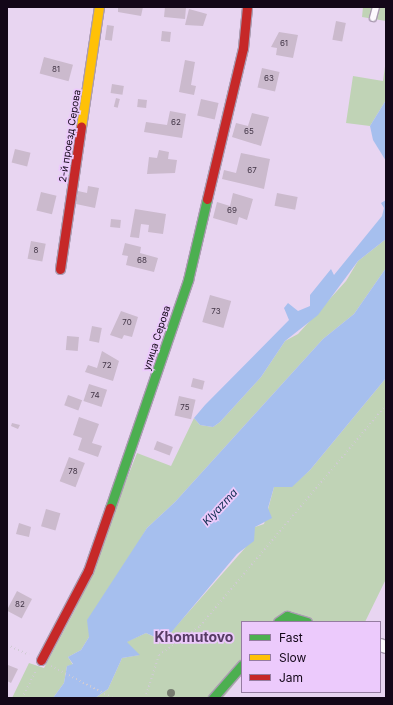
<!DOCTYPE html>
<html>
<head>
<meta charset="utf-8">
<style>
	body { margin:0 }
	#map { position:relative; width:393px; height:705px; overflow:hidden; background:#e8d5f1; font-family:Inter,sans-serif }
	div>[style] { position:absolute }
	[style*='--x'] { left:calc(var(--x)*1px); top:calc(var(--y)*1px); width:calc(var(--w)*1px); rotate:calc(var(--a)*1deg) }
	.green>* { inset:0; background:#c0d3b6 }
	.water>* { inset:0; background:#a6bfee }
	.building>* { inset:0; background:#cbbacd; transform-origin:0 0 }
	.path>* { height:2px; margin-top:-1px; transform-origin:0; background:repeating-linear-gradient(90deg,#d0cbd3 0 1px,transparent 0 4px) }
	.roads { filter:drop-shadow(1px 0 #aa9bb1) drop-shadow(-1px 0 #aa9bb1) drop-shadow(0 1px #aa9bb1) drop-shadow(0 -1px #aa9bb1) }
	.lane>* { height:6px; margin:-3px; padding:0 3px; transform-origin:3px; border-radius:3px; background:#fcf9fd }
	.street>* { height:12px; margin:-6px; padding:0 6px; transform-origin:6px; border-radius:6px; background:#fcf9fd }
	.fast>* { height:9px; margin:-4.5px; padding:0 4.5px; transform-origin:4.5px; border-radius:4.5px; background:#4caf50 }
	.slow>* { height:9px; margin:-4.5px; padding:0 4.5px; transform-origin:4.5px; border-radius:4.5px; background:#ffc107 }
	.jam>* { height:9px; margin:-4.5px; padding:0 4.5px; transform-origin:4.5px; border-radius:4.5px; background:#c62828 }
	.trees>* { width:8px; height:8px; margin:-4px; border-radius:50%; background:#777c70 }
	span { translate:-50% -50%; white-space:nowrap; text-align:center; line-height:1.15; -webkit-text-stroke:3.5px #eccafc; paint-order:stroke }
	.number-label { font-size:8px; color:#413445 }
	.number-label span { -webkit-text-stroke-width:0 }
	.street-label { font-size:10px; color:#130718 }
	.water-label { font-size:11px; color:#0b294d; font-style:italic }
	.district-label { font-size:14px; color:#573b64; font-weight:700 }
	.frame { position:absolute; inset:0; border:8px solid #130718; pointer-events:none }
	.legend { position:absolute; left:241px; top:621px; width:140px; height:72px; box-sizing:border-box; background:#eccafc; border:1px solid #957ca1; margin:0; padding:5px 7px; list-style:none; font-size:12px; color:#130718 }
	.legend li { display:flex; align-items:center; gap:8px; height:20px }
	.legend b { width:20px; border:1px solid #957ca1 }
</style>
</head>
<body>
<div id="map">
	<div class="green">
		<div style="clip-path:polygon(363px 7px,386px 7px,386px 21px,362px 17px)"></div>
		<div style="clip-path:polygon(386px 59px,386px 100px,370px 126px,346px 123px,353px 76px,383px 81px)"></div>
		<div style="clip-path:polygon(386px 239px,386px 268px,354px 314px,323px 339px,175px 502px,147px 528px,89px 627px,89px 637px,81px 650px,68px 657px,73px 665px,67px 666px,64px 683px,53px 698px,12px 698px,29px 663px,44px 668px,76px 608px,137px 453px,171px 466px,194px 418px,200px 425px,213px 427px,220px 422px,261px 377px,285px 341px,298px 334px,346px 281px,358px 261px)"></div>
		<div style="clip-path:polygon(386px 378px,386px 579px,365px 622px,242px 622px,242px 675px,223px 698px,95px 698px,108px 689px,122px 658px,139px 655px,126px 642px,146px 633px,163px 641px,245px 548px,255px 527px,264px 524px,274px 487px,292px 486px,310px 470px)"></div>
	</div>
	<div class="water">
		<div style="clip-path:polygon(386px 100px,386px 161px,373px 140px,370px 126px)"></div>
		<div style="clip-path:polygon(386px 200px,386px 239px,358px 261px,318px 315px,285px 341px,261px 377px,220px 422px,213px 427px,200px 425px,194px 418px,205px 405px,289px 320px,284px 308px,288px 303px,298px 311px,310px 306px,310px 295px,331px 269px,334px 275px,382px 216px,384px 208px,381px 203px)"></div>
		<div style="clip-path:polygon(386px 268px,386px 378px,310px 470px,292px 487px,274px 487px,268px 508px,272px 518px,255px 527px,254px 541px,237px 554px,164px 641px,146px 633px,127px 642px,140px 655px,122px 658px,108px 689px,95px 698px,53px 698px,64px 683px,67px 666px,73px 664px,68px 657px,81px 650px,89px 637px,87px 620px,147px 528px,175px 502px,323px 339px,354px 314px)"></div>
	</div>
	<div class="building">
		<div style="clip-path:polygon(118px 7px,143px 7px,141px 16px,118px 12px)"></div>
		<div style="clip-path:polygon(165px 7px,186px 7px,185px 19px,164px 17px)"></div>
		<div style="clip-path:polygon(189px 9px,207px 14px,203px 26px,185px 25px)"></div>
		<div style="left:336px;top:21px;width:10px;height:19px;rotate:11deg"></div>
		<div style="left:107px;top:25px;width:7px;height:15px;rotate:8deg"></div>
		<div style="left:162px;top:31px;width:9px;height:10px;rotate:6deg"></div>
		<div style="clip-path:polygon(279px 32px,298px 35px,293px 58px,276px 55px,277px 48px,271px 47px)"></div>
		<div style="left:44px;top:57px;width:30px;height:17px;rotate:15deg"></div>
		<div style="clip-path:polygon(185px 60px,195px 62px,191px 85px,196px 86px,194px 95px,179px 92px)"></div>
		<div style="left:262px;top:68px;width:18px;height:20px;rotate:13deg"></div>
		<div style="left:112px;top:84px;width:12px;height:9px;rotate:9deg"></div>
		<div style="left:116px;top:98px;width:4px;height:9px;rotate:14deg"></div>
		<div style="left:138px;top:99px;width:9px;height:8px;rotate:6deg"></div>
		<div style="left:201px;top:99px;width:18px;height:17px;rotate:13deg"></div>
		<div style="clip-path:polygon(170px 111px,186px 114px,182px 138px,144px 132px,146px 122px,167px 125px)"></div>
		<div style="clip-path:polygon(252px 113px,269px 117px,261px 146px,232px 137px,236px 123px,248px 126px)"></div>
		<div style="left:15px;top:149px;width:16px;height:14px;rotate:14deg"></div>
		<div style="clip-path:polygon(159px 150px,169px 152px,168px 159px,177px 160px,175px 173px,147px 174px,149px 157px,157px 158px)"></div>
		<div style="clip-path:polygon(241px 153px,270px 159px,264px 189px,222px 179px,224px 170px,236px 173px)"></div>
		<div style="clip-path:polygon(88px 186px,99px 188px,95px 208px,76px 204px,78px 191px,87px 193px)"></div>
		<div style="left:41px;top:192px;width:16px;height:19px;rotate:14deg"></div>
		<div style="clip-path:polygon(233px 193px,253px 199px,247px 220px,239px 217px,237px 225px,213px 218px,217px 202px,230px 206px)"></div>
		<div style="left:277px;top:193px;width:21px;height:13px;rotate:11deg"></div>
		<div style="clip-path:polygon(135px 209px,166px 214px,163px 234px,148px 232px,149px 225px,141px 224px,139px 238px,130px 237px)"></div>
		<div style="left:111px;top:219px;width:10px;height:8px;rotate:6deg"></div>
		<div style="left:31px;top:241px;width:15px;height:18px;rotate:11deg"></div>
		<div style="clip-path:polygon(125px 243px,141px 247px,140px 253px,158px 258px,154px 272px,126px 265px,128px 256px,122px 255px)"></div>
		<div style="left:210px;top:295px;width:22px;height:28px;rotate:16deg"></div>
		<div style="clip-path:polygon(121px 311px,138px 317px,132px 337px,124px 335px,122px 339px,110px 335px)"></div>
		<div style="left:92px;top:326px;width:10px;height:15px;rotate:11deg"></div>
		<div style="left:67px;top:336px;width:12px;height:14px;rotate:5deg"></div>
		<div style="clip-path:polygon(102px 351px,119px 361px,113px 381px,85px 372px,88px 365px,97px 368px)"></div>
		<div style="left:193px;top:378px;width:12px;height:9px;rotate:14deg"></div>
		<div style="left:89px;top:384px;width:19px;height:18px;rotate:18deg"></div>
		<div style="left:68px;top:395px;width:15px;height:11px;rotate:20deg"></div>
		<div style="left:179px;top:396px;width:17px;height:20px;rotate:13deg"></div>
		<div style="clip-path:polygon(79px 417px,99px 424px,92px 443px,102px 446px,98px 457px,78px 450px,82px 438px,73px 435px)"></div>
		<div style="clip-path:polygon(12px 423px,20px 425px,18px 429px,11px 426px)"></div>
		<div style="left:157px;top:441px;width:17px;height:9px;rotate:21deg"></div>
		<div style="left:69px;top:457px;width:17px;height:26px;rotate:21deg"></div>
		<div style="left:46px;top:509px;width:15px;height:18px;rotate:16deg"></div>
		<div style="clip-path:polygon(19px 523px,31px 527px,29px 537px,16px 534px)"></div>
		<div style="left:17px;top:591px;width:17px;height:22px;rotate:28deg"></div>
		<div style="clip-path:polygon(8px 665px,18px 669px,11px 683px,7px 681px)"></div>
	</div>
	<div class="path">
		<div style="--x:7;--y:645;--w:24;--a:24"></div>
		<div style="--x:51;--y:666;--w:70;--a:27.3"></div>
		<div style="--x:22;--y:698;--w:31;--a:-63"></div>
		<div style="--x:145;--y:698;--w:45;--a:-72"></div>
		<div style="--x:159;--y:655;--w:50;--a:-35.3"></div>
		<div style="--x:200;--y:626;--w:289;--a:-49.9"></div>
	</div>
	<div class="roads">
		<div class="lane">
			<div style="--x:373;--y:18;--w:11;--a:-75"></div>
		</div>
		<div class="street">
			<div style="--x:380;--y:645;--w:6;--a:18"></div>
		</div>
		<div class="fast">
			<div style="--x:110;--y:508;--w:241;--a:-71.1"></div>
			<div style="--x:188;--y:280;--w:83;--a:-76.8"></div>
			<div style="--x:278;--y:622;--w:11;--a:-34"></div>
			<div style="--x:287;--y:616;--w:21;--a:17"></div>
			<div style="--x:213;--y:698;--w:44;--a:-48.7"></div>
		</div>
		<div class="slow">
			<div style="--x:81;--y:127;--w:121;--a:-81.5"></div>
		</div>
		<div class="jam">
			<div style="--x:207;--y:199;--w:155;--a:-76.6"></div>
			<div style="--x:243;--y:48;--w:41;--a:-84.4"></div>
			<div style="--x:60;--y:269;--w:144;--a:-81.6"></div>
			<div style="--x:41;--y:660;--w:101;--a:-62.2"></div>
			<div style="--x:88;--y:571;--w:67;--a:-70.8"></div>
		</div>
	</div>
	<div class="trees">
		<div style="left:171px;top:693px"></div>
	</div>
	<div class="number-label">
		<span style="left:284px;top:44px">61</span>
		<span style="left:56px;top:70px">81</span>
		<span style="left:269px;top:79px">63</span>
		<span style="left:176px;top:123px">62</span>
		<span style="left:249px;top:132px">65</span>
		<span style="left:252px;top:171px">67</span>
		<span style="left:232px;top:211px">69</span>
		<span style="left:36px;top:251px">8</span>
		<span style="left:142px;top:261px">68</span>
		<span style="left:216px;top:312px">73</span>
		<span style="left:127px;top:323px">70</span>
		<span style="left:107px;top:366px">72</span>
		<span style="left:95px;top:396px">74</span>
		<span style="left:185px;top:408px">75</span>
		<span style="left:73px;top:472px">78</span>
		<span style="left:20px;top:605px">82</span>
	</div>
	<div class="street-label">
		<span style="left:70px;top:136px;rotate:-81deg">2-й проезд Серова</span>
		<span style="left:157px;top:338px;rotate:-72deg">улица Серова</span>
	</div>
	<div class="water-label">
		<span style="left:220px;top:507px;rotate:-47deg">Klyazma</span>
	</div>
	<div class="district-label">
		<span style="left:194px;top:637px">Khomutovo</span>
	</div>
	<div class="frame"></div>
	<ul class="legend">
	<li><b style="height:5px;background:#4caf50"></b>Fast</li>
	<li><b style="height:5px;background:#ffc107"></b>Slow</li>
	<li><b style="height:5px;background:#c62828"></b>Jam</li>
	</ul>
</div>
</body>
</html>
